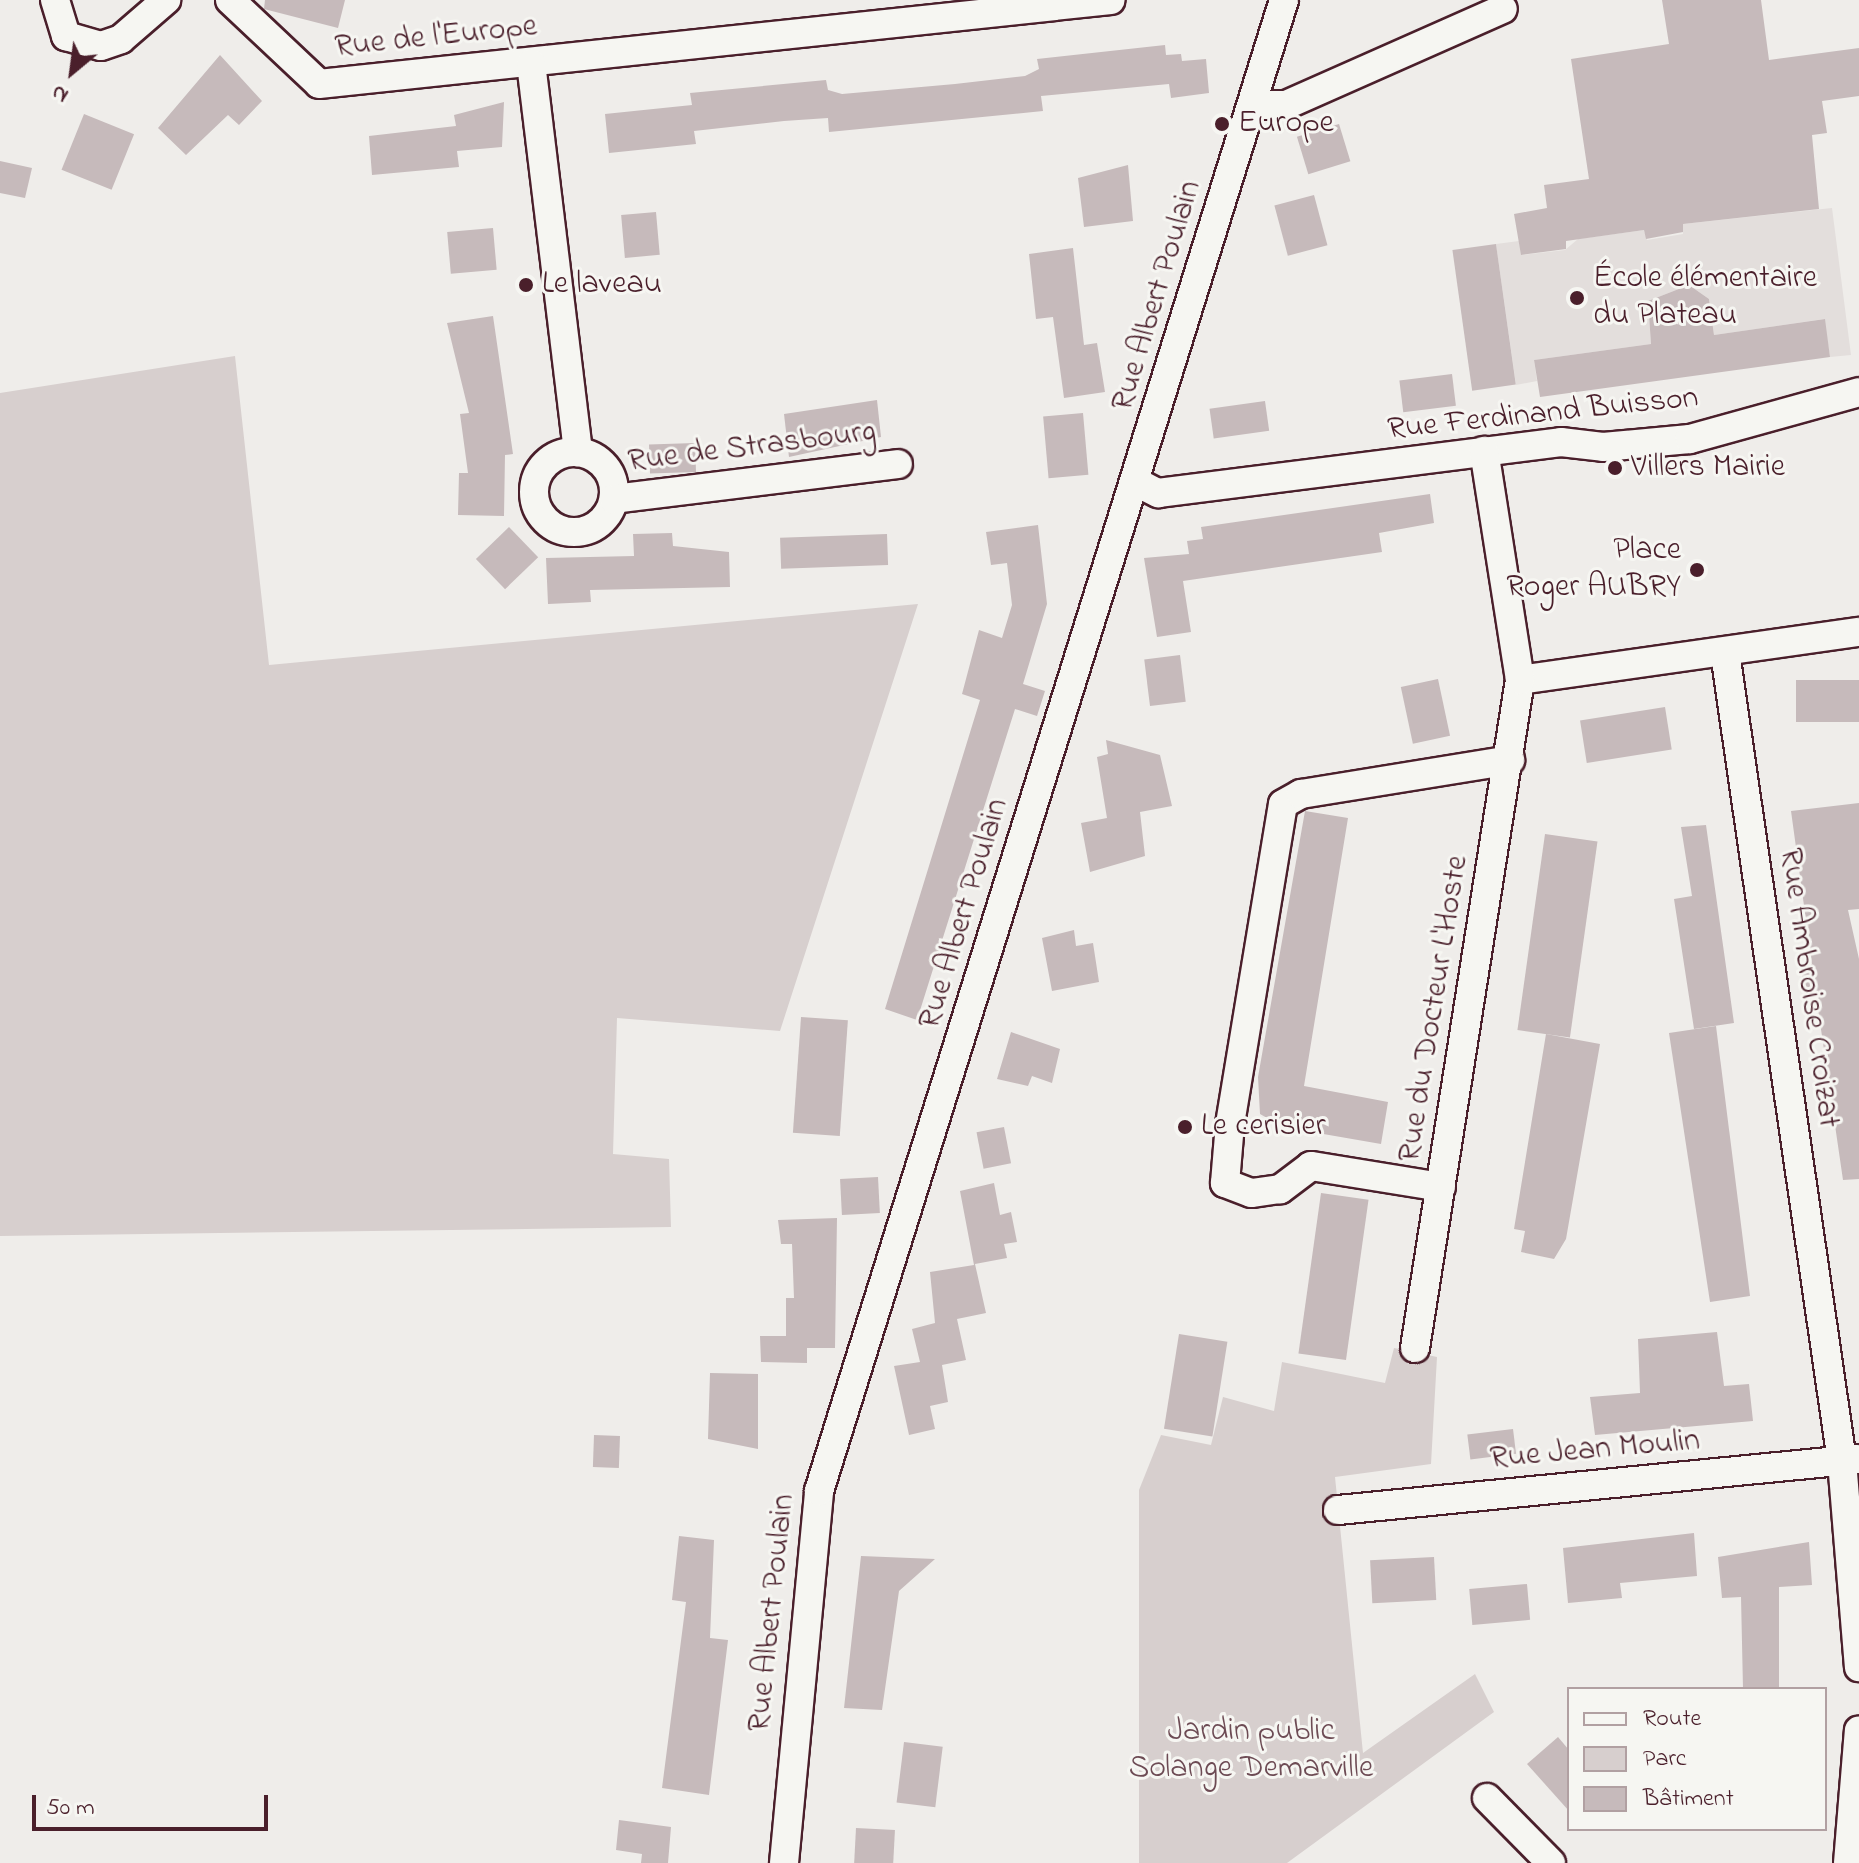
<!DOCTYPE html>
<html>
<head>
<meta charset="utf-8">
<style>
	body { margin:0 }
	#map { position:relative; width:1859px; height:1863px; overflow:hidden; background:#efedea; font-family:"Indie Flower",sans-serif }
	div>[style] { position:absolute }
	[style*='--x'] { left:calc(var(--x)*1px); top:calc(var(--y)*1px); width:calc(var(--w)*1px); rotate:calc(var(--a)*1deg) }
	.built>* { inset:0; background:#e3dedc }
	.green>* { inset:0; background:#d7cfce }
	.building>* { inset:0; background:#c6babb; transform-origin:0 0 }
	.roads { filter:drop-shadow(2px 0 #4a1f2b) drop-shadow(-2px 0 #4a1f2b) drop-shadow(0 2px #4a1f2b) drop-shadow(0 -2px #4a1f2b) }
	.street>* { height:28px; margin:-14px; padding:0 14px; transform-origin:14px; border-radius:14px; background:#f6f6f2 }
	.street>.ring { margin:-14px; padding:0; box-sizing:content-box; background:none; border:28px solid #f6f6f2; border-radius:50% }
	.dots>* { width:22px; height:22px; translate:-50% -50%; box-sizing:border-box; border:4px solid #f6f6f2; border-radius:50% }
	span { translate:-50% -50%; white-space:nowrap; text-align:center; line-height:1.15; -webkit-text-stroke:6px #f6f6f2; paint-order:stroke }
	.street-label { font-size:32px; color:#4a1f2b }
	.poi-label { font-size:32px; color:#4a1f2b }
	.left { translate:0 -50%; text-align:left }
	.right { translate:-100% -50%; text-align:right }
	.park-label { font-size:32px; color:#6d4b54 }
	.legend { position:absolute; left:1567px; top:1687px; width:260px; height:144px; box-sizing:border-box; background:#f6f6f2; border:2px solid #b1a0a2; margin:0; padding:10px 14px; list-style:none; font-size:24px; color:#4a1f2b }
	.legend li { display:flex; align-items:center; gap:16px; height:40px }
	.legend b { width:40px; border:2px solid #b1a0a2 }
	.north { position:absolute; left:32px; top:32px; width:80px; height:80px; -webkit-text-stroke:6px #f6f6f2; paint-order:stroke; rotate:209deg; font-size:22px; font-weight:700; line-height:32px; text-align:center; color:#4a1f2b }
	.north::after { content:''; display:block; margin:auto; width:28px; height:36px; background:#4a1f2b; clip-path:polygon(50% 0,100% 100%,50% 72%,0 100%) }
	.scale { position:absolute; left:32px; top:1795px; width:236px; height:36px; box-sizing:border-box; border:4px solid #4a1f2b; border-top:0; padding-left:10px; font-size:24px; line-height:28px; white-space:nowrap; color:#4a1f2b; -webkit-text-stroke:6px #f6f6f2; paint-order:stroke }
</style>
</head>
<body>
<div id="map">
	<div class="built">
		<div style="clip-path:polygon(1832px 208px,1851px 355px,1830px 357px,1824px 319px,1714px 335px,1709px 299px,1689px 285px,1648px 301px,1651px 344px,1534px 360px,1537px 381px,1516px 385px,1496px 244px,1519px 241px,1522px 255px,1565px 250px,1578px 239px,1644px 230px,1647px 240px,1683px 234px,1683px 224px)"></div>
	</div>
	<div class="green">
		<div style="clip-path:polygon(235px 356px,269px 665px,918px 604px,780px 1031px,617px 1018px,613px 1154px,669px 1159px,671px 1227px,0 1236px,0 393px)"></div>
		<div style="clip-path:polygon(1394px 1348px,1437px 1357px,1431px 1464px,1335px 1477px,1363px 1753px,1475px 1674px,1494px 1712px,1287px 1863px,1139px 1863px,1139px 1490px,1161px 1435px,1211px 1445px,1223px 1397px,1274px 1411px,1282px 1362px,1385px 1383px)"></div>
	</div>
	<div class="building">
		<div style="clip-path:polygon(265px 0,345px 0,338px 28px,264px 9px)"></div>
		<div style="clip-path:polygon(1662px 0,1761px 0,1769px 60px,1859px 48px,1859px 96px,1822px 101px,1827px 133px,1812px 135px,1819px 209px,1683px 224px,1683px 232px,1646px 239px,1644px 230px,1566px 241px,1566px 249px,1521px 255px,1514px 214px,1547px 208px,1544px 185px,1589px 179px,1571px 59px,1669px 44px)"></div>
		<div style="clip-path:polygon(1165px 45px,1166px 55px,1181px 54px,1182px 61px,1206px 59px,1209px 93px,1171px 98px,1169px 84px,1041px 96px,1043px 111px,829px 132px,828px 118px,784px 121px,694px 131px,696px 144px,609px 153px,605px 114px,692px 105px,690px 93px,826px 80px,828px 90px,842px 94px,955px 84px,1025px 76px,1039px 69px,1037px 59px)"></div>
		<div style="clip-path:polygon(220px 55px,262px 101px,239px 125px,228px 115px,186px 155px,158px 128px)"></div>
		<div style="clip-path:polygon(504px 102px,502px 147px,457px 151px,459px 167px,372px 175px,369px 136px,456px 126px,454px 115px)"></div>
		<div style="left:84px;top:114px;width:54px;height:60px;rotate:22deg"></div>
		<div style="left:1339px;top:124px;width:39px;height:44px;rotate:73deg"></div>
		<div style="clip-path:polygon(0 161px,32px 168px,25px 198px,0 193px)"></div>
		<div style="clip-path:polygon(1128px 165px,1133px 221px,1084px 227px,1078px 178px)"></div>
		<div style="left:1314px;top:195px;width:52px;height:41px;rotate:75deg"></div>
		<div style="left:656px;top:212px;width:43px;height:35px;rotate:85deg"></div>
		<div style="left:493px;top:228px;width:42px;height:46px;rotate:85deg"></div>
		<div style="left:1496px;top:244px;width:142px;height:44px;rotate:82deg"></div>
		<div style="clip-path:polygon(1073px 248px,1084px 345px,1097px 343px,1105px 392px,1064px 398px,1053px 317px,1036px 319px,1029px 254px)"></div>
		<div style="clip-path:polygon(1689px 285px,1709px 299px,1714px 335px,1825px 319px,1830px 357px,1540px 397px,1534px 360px,1651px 344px,1648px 301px)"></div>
		<div style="clip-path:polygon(493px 316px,513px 454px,505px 455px,504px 516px,458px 515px,459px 473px,468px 473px,460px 414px,469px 413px,447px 323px)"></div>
		<div style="left:1452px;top:374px;width:32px;height:53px;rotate:83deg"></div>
		<div style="clip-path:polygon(877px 400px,881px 437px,789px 457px,784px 414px)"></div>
		<div style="left:1265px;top:401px;width:30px;height:56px;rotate:82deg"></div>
		<div style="left:1083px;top:413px;width:62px;height:40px;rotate:85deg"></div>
		<div style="left:695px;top:443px;width:29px;height:46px;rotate:88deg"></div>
		<div style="clip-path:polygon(1430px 494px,1434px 523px,1379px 533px,1382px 552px,1183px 581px,1191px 632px,1157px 637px,1144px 558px,1189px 554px,1187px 541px,1203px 539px,1201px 527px)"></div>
		<div style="clip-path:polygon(1038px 525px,1047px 604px,1023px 684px,1045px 691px,1037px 716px,1015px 709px,917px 1020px,885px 1009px,980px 700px,962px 694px,979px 630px,1002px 638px,1012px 605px,1007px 563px,991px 565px,986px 532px)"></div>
		<div style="left:509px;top:527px;width:42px;height:46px;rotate:46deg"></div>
		<div style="clip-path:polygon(672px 533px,673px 546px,729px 552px,730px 587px,590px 590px,591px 602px,548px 604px,546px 558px,634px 556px,633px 534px)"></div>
		<div style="left:887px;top:534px;width:31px;height:107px;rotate:88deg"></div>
		<div style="left:1180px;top:655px;width:47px;height:36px;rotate:83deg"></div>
		<div style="left:1438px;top:679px;width:58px;height:38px;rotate:78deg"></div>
		<div style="left:1859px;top:680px;width:42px;height:63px;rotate:90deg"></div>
		<div style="left:1665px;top:707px;width:43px;height:86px;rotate:81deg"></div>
		<div style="clip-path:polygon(1106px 740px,1160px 755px,1172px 806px,1140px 812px,1145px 856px,1090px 872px,1081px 823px,1107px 818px,1097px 757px,1108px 754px)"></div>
		<div style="clip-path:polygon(1859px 803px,1859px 909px,1848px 910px,1859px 959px,1859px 1179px,1843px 1180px,1816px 995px,1804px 989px,1802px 973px,1812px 964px,1791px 811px)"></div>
		<div style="clip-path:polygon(1305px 811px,1348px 818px,1304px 1086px,1388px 1102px,1381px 1144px,1283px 1127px,1260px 1114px,1258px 1077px)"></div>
		<div style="clip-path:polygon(1706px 825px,1734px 1023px,1694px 1029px,1674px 899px,1692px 896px,1681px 827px)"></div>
		<div style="left:1545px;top:834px;width:53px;height:198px;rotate:8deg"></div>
		<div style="clip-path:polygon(1074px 930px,1076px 946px,1093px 943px,1099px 982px,1052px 991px,1042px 938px)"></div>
		<div style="left:801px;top:1017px;width:47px;height:116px;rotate:4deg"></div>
		<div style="clip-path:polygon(1716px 1026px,1750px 1296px,1710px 1302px,1669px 1033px)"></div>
		<div style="clip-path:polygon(1011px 1032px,1060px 1049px,1052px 1083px,1032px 1076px,1028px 1086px,997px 1079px)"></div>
		<div style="clip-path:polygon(1546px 1034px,1600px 1044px,1566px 1239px,1554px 1259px,1521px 1252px,1525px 1231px,1514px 1229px)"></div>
		<div style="left:1004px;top:1127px;width:37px;height:28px;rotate:79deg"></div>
		<div style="left:878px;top:1177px;width:36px;height:38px;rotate:87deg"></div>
		<div style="clip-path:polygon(994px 1183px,1000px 1215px,1011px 1212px,1017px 1242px,1004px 1244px,1007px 1258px,975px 1264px,986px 1313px,957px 1319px,966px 1360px,942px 1365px,948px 1402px,930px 1406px,935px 1429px,909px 1435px,894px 1366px,920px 1362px,912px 1329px,935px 1323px,930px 1272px,974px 1265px,960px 1191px)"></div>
		<div style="left:1321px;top:1193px;width:48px;height:162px;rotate:8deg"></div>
		<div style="clip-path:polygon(837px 1218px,835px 1348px,807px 1348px,807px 1363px,761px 1362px,760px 1336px,786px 1336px,786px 1298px,794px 1298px,792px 1244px,781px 1244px,778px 1220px)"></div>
		<div style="clip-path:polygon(1717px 1332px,1724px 1386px,1749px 1384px,1753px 1421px,1595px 1435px,1590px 1397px,1640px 1393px,1638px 1339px)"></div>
		<div style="left:1179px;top:1334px;width:49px;height:96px;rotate:9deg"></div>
		<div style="clip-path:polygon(710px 1373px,758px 1374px,758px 1449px,708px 1439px)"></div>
		<div style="left:1513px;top:1429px;width:25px;height:46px;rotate:83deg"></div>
		<div style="left:594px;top:1435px;width:26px;height:32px;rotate:2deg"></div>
		<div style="clip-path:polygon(1694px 1533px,1697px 1576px,1620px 1583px,1622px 1598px,1568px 1603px,1563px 1548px)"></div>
		<div style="clip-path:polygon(679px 1536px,714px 1540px,710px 1638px,728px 1640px,709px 1795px,662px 1788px,686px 1602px,672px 1600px)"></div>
		<div style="clip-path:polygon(1809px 1542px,1812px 1585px,1779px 1587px,1779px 1688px,1743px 1689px,1741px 1597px,1722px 1598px,1718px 1557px)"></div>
		<div style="clip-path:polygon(861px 1556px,935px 1559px,899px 1591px,882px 1710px,844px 1708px)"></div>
		<div style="left:1434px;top:1557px;width:43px;height:64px;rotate:87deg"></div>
		<div style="left:1527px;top:1584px;width:36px;height:58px;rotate:85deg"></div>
		<div style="clip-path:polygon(1558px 1737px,1569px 1750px,1569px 1811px,1527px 1764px)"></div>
		<div style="left:904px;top:1742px;width:39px;height:61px;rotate:7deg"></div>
		<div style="clip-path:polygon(619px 1820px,671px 1827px,668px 1863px,641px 1863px,642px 1854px,616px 1850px)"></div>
		<div style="left:856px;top:1828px;width:39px;height:35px;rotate:3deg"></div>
	</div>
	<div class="roads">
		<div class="street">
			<div style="--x:55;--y:0;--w:38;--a:73"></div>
			<div style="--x:66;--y:36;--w:36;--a:16"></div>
			<div style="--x:101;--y:46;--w:21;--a:-19"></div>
			<div style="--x:121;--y:39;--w:60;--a:-40.9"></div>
			<div style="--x:230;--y:0;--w:122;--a:43.3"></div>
			<div style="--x:319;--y:84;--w:796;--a:-6.05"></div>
			<div style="--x:531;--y:63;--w:392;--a:83.1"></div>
			<div style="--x:1253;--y:105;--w:33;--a:0"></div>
			<div style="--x:1286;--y:105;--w:237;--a:-23.9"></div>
			<div class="ring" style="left:534px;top:452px;width:52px;height:52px"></div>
			<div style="--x:1136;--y:482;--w:25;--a:27"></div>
			<div style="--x:1158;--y:493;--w:406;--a:-7.2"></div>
			<div style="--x:1561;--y:442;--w:42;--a:6.8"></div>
			<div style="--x:1603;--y:447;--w:87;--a:-5.3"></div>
			<div style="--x:1690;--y:439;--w:175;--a:-15.5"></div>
			<div style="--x:614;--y:499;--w:286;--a:-7"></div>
			<div style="--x:1725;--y:653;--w:816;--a:81.76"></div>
			<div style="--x:1842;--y:1461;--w:207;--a:85.3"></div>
			<div style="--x:1520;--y:680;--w:342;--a:-8.1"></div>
			<div style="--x:1441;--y:1187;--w:132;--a:-170.8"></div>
			<div style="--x:1311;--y:1166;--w:39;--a:143"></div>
			<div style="--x:1280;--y:1189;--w:29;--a:172"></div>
			<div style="--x:1251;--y:1193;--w:28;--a:-159"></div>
			<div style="--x:1225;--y:1183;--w:59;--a:-85.2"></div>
			<div style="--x:1230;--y:1124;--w:324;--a:-80.6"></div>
			<div style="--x:1283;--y:804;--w:21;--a:-29"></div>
			<div style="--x:1301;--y:794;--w:212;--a:-9.2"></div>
			<div style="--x:1415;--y:1348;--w:676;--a:-81.07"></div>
			<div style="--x:1520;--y:680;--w:232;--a:-98.9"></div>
			<div style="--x:1338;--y:1510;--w:523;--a:-5.59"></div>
			<div style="--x:1487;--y:1798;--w:91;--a:45.4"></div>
			<div style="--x:784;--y:1863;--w:374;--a:-84.6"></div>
			<div style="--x:819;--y:1491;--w:1562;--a:-72.68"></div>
			<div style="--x:1848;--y:1863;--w:133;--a:-85.3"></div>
		</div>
	</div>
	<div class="dots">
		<div style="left:1222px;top:124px;background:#4a1f2b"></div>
		<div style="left:526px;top:285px;background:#4a1f2b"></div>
		<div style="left:1577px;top:298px;background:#4a1f2b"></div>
		<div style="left:1615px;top:468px;background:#4a1f2b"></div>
		<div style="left:1697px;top:570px;background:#4a1f2b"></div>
		<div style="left:1185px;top:1127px;background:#4a1f2b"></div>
	</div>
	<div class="street-label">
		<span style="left:436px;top:38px;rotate:-6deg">Rue de l'Europe</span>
		<span style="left:1158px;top:296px;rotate:-73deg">Rue Albert Poulain</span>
		<span style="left:1543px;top:415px;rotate:-6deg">Rue Ferdinand Buisson</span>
		<span style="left:752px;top:448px;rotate:-7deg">Rue de Strasbourg</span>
		<span style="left:965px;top:914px;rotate:-73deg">Rue Albert Poulain</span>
		<span style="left:1808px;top:988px;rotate:82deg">Rue Ambroise Croizat</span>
		<span style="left:1435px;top:1009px;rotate:-81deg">Rue du Docteur L'Hoste</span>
		<span style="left:1595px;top:1451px;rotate:-5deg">Rue Jean Moulin</span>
		<span style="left:773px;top:1613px;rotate:-84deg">Rue Albert Poulain</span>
	</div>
	<div class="poi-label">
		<span class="left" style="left:1238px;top:124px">Europe</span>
		<span class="left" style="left:1593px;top:298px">École élémentaire<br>du Plateau</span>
		<span class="left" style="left:542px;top:285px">Le laveau</span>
		<span class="left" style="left:1631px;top:468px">Villers Mairie</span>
		<span class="right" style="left:1681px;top:570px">Place<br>Roger AUBRY</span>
		<span class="left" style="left:1201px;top:1127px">Le cerisier</span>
	</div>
	<div class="park-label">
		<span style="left:1251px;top:1751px">Jardin public<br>Solange Demarville</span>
	</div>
	<ul class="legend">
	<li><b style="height:10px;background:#f6f6f2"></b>Route</li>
	<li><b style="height:22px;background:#d7cfce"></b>Parc</li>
	<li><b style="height:22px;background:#c6babb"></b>Bâtiment</li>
	</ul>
	<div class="north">N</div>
	<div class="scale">50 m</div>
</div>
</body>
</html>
